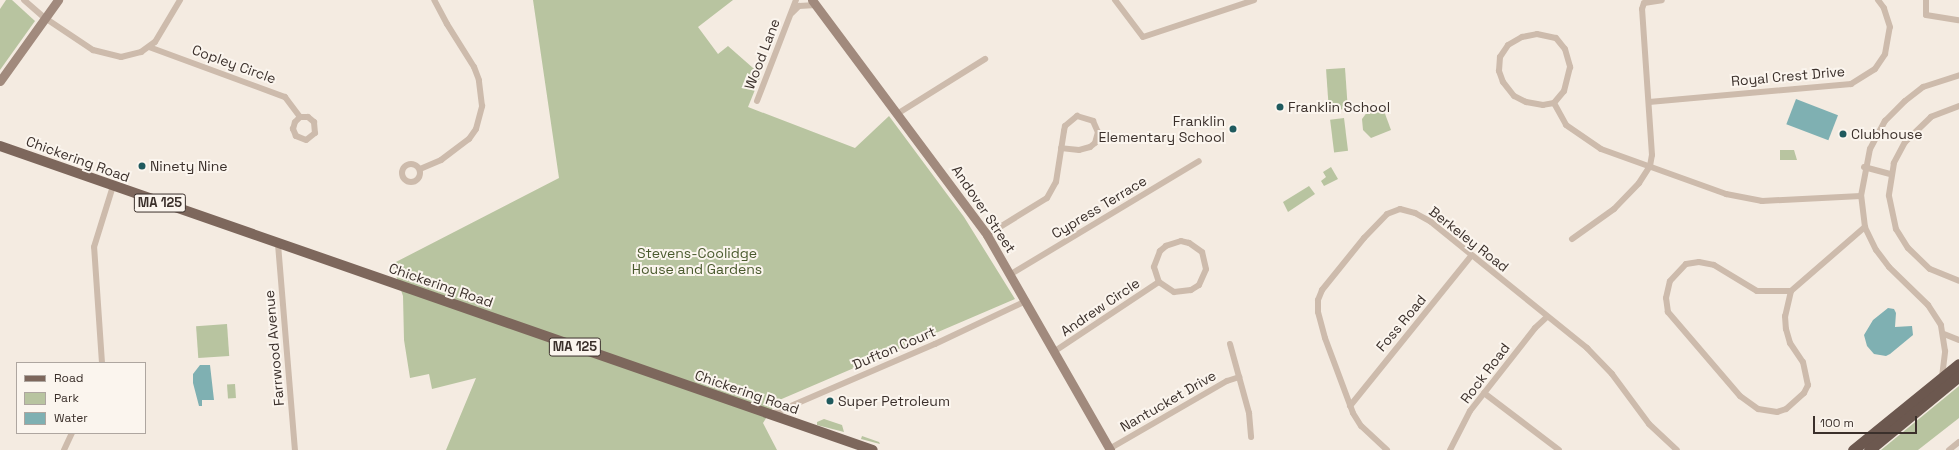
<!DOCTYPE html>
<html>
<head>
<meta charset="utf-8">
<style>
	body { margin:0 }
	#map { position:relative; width:1959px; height:450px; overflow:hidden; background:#f4ebe1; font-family:"Space Grotesk",sans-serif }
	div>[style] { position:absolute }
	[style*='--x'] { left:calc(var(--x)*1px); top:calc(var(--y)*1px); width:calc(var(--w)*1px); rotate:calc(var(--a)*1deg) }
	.green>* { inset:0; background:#b8c4a0; transform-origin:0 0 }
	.water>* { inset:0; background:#7fb0b2; transform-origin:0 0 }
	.minor>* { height:6px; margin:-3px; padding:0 3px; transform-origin:3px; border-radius:3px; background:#cdbbac }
	.minor>.ring { margin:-3px; padding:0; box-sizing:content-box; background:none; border:6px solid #cdbbac; border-radius:50% }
	.secondary>* { height:9px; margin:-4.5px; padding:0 4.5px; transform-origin:4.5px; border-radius:4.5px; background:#a18a7d }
	.primary>* { height:10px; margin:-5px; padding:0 5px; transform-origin:5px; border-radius:5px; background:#7d675c }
	.trunk>* { height:11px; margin:-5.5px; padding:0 5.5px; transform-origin:5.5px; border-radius:5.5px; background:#6c584f }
	.dots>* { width:11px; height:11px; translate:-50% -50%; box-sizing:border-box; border:2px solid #fbf5ee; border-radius:50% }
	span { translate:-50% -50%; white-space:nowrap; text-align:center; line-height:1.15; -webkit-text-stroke:4px #fbf5ee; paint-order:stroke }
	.shield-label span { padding:1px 3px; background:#fbf5ee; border:1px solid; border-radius:3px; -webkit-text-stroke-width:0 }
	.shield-label { font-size:13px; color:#3b302b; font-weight:700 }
	.street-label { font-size:14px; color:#3b302b }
	.poi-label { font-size:14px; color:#3b302b }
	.left { translate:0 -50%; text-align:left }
	.right { translate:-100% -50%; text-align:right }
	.park-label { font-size:14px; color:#4a5a2e }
	.legend { position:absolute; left:16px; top:362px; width:130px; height:72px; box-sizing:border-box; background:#fbf5ee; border:1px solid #aea6a0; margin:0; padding:5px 7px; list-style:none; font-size:12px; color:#3b302b }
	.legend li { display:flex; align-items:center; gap:8px; height:20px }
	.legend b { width:20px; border:1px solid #aea6a0 }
	.scale { position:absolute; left:1813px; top:416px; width:104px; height:18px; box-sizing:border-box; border:2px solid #3b302b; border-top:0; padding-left:5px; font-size:12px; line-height:14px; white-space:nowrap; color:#3b302b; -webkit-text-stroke:3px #fbf5ee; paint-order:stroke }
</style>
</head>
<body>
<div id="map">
	<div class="green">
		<div style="clip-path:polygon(6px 0,12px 0,35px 21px,0 70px,0 9px)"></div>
		<div style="clip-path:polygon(533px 0,733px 0,698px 27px,718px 54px,728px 46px,761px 75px,748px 107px,855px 148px,889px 116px,964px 217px,1015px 299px,777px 401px,763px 423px,777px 450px,446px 450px,476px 378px,432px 389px,429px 374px,410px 378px,404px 340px,403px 296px,392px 264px,559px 178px)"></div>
		<div style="left:1345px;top:68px;width:41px;height:19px;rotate:86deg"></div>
		<div style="clip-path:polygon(1378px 109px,1384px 111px,1391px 130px,1371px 138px,1363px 130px,1362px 119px,1368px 111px)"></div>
		<div style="left:1344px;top:118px;width:33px;height:14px;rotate:83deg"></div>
		<div style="clip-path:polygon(1780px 150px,1794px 150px,1797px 160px,1780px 160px)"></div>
		<div style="clip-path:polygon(1331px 167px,1338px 179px,1324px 186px,1321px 181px,1326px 177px,1323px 172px)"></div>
		<div style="clip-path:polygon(1309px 186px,1315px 194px,1288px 212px,1283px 202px)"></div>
		<div style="left:227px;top:324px;width:32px;height:31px;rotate:86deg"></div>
		<div style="left:235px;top:384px;width:14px;height:8px;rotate:86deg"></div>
		<div style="clip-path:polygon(1959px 386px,1959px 418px,1918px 450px,1881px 450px)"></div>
		<div style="clip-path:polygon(824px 419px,842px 425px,844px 432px,817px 425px,817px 422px)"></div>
		<div style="clip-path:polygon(862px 436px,879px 442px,880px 444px,861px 439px)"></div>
	</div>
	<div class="water">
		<div style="left:1796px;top:99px;width:45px;height:27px;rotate:21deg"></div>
		<div style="clip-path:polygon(1888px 308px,1894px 309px,1896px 313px,1895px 327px,1912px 326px,1913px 335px,1890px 354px,1886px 356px,1874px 354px,1867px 346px,1864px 335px,1873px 320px)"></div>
		<div style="clip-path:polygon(200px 365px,210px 365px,214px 400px,202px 400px,202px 406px,199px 406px,193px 383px,193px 374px)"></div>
	</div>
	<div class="minor">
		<div style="--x:24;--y:0;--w:28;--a:41"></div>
		<div style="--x:45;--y:18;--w:58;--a:33.7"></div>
		<div style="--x:93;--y:50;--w:29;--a:14"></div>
		<div style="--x:121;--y:57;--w:21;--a:-14"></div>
		<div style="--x:141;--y:52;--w:17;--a:-36"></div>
		<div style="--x:155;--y:42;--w:49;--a:-59.2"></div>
		<div style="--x:1115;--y:0;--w:46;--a:52.9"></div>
		<div style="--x:1143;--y:37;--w:117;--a:-18.4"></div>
		<div style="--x:1926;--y:0;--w:15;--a:90"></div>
		<div style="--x:1926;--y:15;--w:33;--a:9"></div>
		<div style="--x:792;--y:13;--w:10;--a:-45"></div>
		<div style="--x:799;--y:6;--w:17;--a:-3"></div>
		<div style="--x:1537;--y:34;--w:19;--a:12"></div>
		<div style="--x:1556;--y:38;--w:14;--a:51"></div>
		<div style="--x:1565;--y:49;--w:19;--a:74"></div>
		<div style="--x:1570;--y:67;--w:25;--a:104"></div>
		<div style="--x:1564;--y:91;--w:16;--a:130"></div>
		<div style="--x:1554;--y:103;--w:11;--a:170"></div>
		<div style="--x:1543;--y:105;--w:17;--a:-170"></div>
		<div style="--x:1526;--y:102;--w:13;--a:-153"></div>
		<div style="--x:1514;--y:96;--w:18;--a:-128"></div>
		<div style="--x:1503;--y:82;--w:12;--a:-110"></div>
		<div style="--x:1499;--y:71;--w:14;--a:-86"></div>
		<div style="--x:1500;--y:57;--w:14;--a:-56"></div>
		<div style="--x:1508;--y:45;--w:16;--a:-30"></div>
		<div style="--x:1522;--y:37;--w:15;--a:-11"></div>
		<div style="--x:149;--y:47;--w:145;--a:20.2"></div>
		<div style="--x:285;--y:97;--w:25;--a:53"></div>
		<div style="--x:300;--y:117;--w:8;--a:0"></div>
		<div style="--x:308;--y:117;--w:8;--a:40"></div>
		<div style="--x:314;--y:122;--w:11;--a:85"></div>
		<div style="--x:315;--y:133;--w:11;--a:142"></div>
		<div style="--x:306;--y:140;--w:11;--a:-158"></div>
		<div style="--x:296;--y:136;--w:8;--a:-113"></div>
		<div style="--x:293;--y:129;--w:7;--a:-74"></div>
		<div style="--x:295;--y:122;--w:7;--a:-45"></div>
		<div style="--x:757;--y:101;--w:108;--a:-68.9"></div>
		<div style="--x:1649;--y:102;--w:203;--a:-5.1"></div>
		<div style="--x:1851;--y:84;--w:28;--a:-32"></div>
		<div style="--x:1875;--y:69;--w:18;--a:-56"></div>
		<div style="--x:1885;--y:54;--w:27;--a:-80"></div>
		<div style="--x:1890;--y:27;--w:20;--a:-108"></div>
		<div style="--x:1884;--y:8;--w:10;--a:-127"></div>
		<div style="--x:1554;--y:103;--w:25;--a:61"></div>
		<div style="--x:1566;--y:125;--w:42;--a:34.4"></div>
		<div style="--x:1601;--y:149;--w:133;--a:19.8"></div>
		<div style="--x:1726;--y:194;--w:37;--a:11"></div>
		<div style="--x:1762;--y:201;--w:99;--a:-2.9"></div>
		<div style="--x:1959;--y:106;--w:30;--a:159"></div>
		<div style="--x:1931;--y:117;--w:36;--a:136"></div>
		<div style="--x:1905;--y:142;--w:24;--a:118"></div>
		<div style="--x:1894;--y:163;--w:33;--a:99"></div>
		<div style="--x:1889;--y:196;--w:34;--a:78"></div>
		<div style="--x:1896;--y:229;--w:22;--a:58"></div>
		<div style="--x:1908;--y:248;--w:30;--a:44"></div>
		<div style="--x:1930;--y:269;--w:31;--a:22"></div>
		<div style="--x:897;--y:114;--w:104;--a:-32"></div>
		<div class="ring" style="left:402px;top:164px;width:12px;height:12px"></div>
		<div style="--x:1864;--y:167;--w:28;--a:15"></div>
		<div style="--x:420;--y:169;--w:23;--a:-23"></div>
		<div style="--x:441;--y:160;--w:35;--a:-37"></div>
		<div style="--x:469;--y:139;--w:12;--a:-55"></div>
		<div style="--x:476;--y:129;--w:24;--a:-75"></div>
		<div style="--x:482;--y:106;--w:26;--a:-97"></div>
		<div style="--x:479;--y:80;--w:14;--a:-111"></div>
		<div style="--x:474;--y:67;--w:51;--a:-122.1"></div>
		<div style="--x:447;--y:24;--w:27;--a:-118"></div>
		<div style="--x:987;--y:235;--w:70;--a:-31.7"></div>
		<div style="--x:1047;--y:198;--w:18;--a:-61"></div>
		<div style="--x:1056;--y:182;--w:52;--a:-81.1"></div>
		<div style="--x:1064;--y:131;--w:5;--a:-79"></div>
		<div style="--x:1065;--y:126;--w:16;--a:-40"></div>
		<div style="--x:1077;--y:116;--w:17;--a:17"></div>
		<div style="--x:1093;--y:121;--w:12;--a:66"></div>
		<div style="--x:1098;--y:132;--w:11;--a:105"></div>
		<div style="--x:1095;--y:143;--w:6;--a:141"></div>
		<div style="--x:1090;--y:147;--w:11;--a:165"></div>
		<div style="--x:1079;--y:150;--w:18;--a:-174"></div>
		<div style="--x:1572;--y:239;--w:52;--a:-35.5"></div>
		<div style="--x:1614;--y:209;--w:36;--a:-46"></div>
		<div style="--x:1639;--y:183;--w:20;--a:-57"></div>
		<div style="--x:1650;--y:166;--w:11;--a:-80"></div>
		<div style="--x:1652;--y:155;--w:146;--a:-93.9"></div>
		<div style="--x:1642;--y:9;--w:6;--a:-72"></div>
		<div style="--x:1644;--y:3;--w:18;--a:-9"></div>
		<div style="--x:278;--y:244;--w:207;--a:85.3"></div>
		<div style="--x:1699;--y:262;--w:15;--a:11"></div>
		<div style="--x:1714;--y:265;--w:50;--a:31.2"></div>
		<div style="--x:1757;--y:291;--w:34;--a:0"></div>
		<div style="--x:1791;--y:291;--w:26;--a:103"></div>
		<div style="--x:1785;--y:316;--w:13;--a:86"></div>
		<div style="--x:1786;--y:329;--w:15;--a:74"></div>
		<div style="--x:1790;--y:343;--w:23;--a:56"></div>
		<div style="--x:1803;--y:362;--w:24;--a:78"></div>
		<div style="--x:1808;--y:385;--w:9;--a:117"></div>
		<div style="--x:1804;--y:393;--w:24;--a:138"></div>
		<div style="--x:1786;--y:409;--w:9;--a:162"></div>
		<div style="--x:1777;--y:412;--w:19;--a:-171"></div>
		<div style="--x:1758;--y:409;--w:22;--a:-144"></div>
		<div style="--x:1740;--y:396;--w:111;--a:-130.6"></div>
		<div style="--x:1668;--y:312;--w:14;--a:-98"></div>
		<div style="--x:1666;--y:298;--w:17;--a:-77"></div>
		<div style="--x:1670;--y:281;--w:23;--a:-47"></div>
		<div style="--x:1686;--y:264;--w:13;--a:-9"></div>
		<div style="--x:1011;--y:274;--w:219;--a:-31"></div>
		<div style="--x:1791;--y:291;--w:98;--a:-40.9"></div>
		<div style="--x:1944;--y:334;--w:16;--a:22"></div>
		<div style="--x:1230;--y:344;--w:72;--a:74.6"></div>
		<div style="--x:1249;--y:413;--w:24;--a:85"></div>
		<div style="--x:1055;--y:351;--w:125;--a:-33.6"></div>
		<div style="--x:1159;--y:282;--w:18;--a:34"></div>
		<div style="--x:1174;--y:292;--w:17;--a:-7"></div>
		<div style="--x:1191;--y:290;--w:9;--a:-32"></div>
		<div style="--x:1199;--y:285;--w:17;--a:-66"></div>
		<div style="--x:1206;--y:269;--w:17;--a:-103"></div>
		<div style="--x:1202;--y:252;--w:16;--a:-145"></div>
		<div style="--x:1189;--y:243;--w:8;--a:-166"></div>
		<div style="--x:1181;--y:241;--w:16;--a:162"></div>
		<div style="--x:1166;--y:246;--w:8;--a:140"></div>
		<div style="--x:1160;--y:251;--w:17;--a:111"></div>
		<div style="--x:1154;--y:267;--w:16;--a:72"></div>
		<div style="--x:102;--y:363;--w:116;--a:-93.9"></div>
		<div style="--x:94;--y:247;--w:64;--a:-72.7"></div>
		<div style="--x:1942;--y:377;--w:26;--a:-83"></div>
		<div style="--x:1945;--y:351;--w:26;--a:-99"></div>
		<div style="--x:1941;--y:325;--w:24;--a:-123"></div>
		<div style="--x:1928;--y:305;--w:54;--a:-135.7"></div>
		<div style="--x:1889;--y:267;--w:21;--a:-127"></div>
		<div style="--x:1876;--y:250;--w:25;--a:-116"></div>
		<div style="--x:1865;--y:227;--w:31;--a:-97"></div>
		<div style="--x:1861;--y:196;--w:48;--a:-79.2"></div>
		<div style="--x:1870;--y:149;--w:32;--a:-62"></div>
		<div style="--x:1885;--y:121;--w:28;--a:-45"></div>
		<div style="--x:1905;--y:101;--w:23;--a:-38"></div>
		<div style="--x:1923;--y:87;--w:38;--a:-18"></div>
		<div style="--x:1484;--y:393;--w:94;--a:37.2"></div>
		<div style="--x:1350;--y:406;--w:193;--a:-51.1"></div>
		<div style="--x:770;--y:415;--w:180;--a:-23.3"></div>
		<div style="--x:935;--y:344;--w:101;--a:-25.3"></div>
		<div style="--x:1109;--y:449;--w:136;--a:-30"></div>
		<div style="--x:1227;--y:381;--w:13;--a:-18"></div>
		<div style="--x:64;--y:450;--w:19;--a:-65"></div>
		<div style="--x:1387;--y:450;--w:35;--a:-137"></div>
		<div style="--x:1361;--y:426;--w:15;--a:-122"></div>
		<div style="--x:1353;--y:413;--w:80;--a:-110.5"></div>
		<div style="--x:1325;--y:338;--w:27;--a:-105"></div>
		<div style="--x:1318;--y:312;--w:12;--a:-90"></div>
		<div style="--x:1318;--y:300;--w:11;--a:-68"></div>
		<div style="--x:1322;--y:290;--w:67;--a:-51.1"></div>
		<div style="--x:1364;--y:238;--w:33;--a:-46"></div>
		<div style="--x:1387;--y:214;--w:14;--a:-21"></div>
		<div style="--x:1400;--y:209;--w:16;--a:15"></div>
		<div style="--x:1415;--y:213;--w:18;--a:29"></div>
		<div style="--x:1431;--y:222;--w:201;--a:38.9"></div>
		<div style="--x:1587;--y:348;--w:36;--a:46"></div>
		<div style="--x:1612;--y:374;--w:62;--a:53.5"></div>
		<div style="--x:1649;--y:424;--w:38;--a:43"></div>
		<div style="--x:1450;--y:450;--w:44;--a:-62.9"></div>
		<div style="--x:1470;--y:411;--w:105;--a:-51.9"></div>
		<div style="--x:1535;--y:328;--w:16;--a:-43"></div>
		<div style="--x:1949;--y:450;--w:13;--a:-39"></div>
	</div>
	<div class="secondary">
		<div style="--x:812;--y:0;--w:293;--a:53.3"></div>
		<div style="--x:987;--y:235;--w:248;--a:60.2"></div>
		<div style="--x:0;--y:81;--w:100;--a:-54.4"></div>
	</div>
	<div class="primary">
		<div style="--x:0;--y:146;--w:924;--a:19.2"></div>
	</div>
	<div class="trunk">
		<div style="--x:1853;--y:450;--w:136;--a:-39.1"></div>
		<div style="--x:1869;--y:450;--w:117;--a:-39.4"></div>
	</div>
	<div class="dots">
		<div style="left:1280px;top:107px;background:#1f5a5e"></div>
		<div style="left:1233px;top:129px;background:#1f5a5e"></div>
		<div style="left:1843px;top:134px;background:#1f5a5e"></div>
		<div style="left:142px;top:166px;background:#1f5a5e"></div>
		<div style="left:830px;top:401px;background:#1f5a5e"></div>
	</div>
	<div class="shield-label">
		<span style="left:160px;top:203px">MA 125</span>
		<span style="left:575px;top:347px">MA 125</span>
	</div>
	<div class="street-label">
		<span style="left:762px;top:54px;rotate:-69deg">Wood Lane</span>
		<span style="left:234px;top:64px;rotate:20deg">Copley Circle</span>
		<span style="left:1788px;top:76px;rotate:-5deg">Royal Crest Drive</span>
		<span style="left:78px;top:159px;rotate:20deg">Chickering Road</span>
		<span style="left:1099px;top:207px;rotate:-31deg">Cypress Terrace</span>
		<span style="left:984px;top:209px;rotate:56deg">Andover Street</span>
		<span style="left:1469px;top:239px;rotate:38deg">Berkeley Road</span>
		<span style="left:441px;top:285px;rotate:19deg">Chickering Road</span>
		<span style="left:1100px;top:307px;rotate:-34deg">Andrew Circle</span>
		<span style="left:1401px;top:323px;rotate:-50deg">Foss Road</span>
		<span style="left:274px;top:348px;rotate:-95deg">Farrwood Avenue</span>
		<span style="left:894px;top:348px;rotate:-23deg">Dufton Court</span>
		<span style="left:1485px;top:373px;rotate:-53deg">Rock Road</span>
		<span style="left:747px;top:392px;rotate:19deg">Chickering Road</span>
		<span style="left:1168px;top:401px;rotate:-30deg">Nantucket Drive</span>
	</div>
	<div class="poi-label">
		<span class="left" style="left:1288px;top:107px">Franklin School</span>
		<span class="right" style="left:1225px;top:129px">Franklin<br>Elementary School</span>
		<span class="left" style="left:1851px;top:134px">Clubhouse</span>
		<span class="left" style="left:150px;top:166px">Ninety Nine</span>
		<span class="left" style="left:838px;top:401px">Super Petroleum</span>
	</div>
	<div class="park-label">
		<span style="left:697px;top:261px">Stevens-Coolidge<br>House and Gardens</span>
	</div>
	<ul class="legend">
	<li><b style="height:5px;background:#7d675c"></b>Road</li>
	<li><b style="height:11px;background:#b8c4a0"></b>Park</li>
	<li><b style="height:11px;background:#7fb0b2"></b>Water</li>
	</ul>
	<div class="scale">100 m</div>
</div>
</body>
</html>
